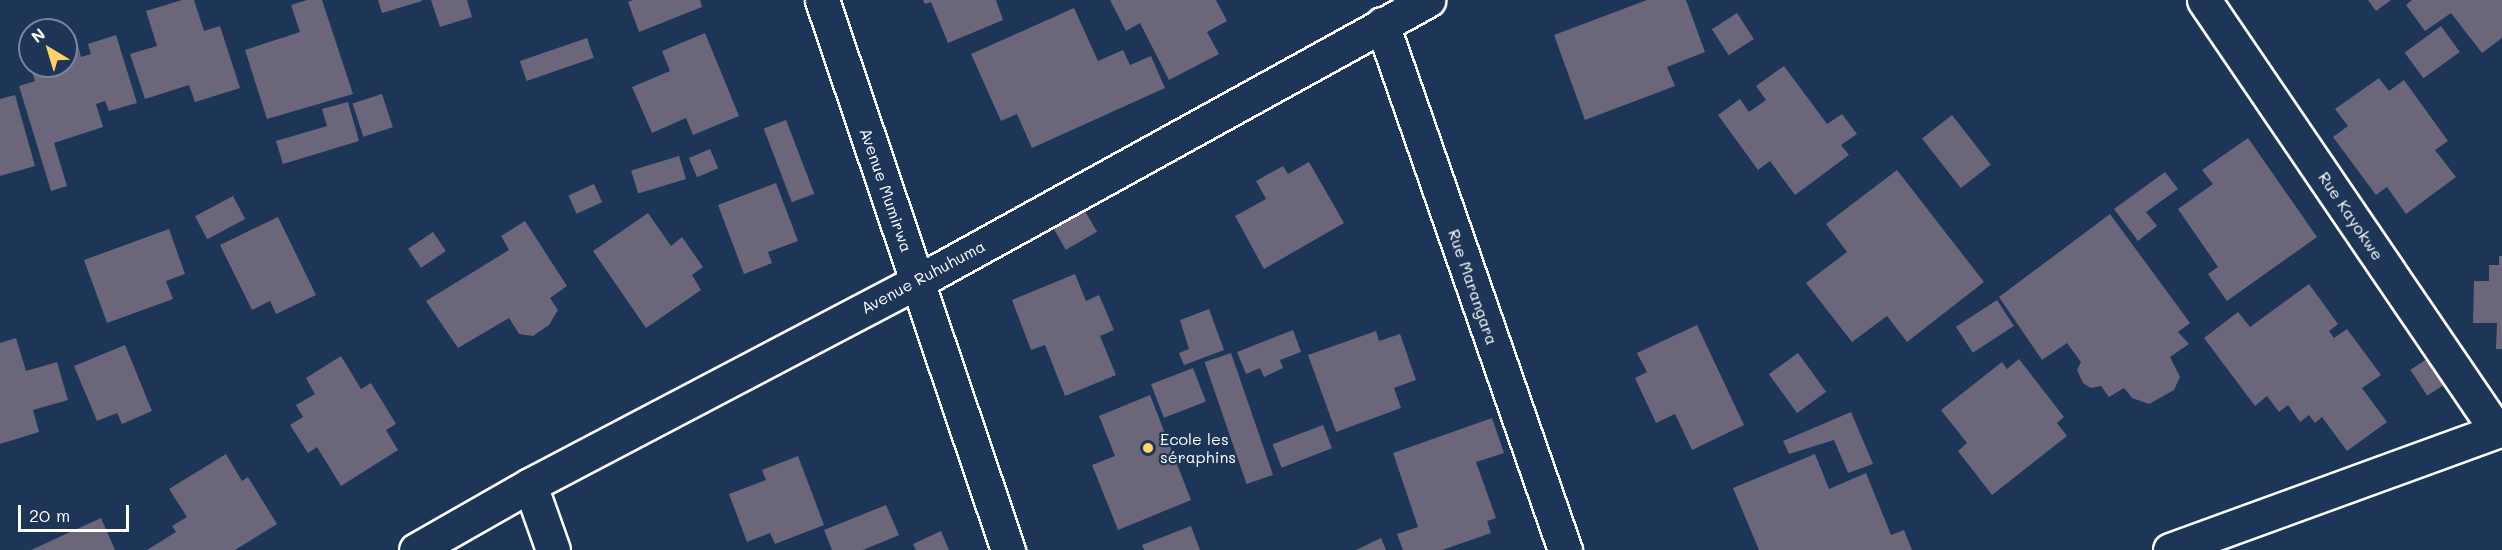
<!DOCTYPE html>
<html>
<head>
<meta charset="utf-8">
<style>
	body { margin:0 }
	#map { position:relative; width:2502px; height:550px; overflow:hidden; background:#1d3557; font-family:Mali,sans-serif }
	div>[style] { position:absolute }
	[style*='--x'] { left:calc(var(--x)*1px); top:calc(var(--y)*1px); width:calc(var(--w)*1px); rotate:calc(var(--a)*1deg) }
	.building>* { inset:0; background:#6c667b; transform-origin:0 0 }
	.roads { filter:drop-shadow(2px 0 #fff) drop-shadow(-2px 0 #fff) drop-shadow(0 2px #fff) drop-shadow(0 -2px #fff) }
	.minor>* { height:33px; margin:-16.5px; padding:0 16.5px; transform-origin:16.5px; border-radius:16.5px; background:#1d3557 }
	.dots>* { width:16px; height:16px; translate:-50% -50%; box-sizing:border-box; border:3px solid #1d3557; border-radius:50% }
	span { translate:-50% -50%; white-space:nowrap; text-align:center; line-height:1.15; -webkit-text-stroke:4.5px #1d3557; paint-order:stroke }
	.street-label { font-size:16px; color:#fff }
	.poi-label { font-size:16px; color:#fff }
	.left { translate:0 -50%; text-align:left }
	.north { position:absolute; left:18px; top:18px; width:60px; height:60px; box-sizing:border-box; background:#1d3557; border:2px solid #77869a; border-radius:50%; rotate:322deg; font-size:16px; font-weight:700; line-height:24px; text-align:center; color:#fff }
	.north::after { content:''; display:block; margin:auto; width:21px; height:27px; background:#ffd166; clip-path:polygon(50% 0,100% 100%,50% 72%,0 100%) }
	.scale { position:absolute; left:18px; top:505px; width:111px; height:27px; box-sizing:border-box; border:3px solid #fff; border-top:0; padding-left:8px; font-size:18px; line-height:21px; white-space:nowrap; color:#fff; -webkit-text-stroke:4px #1d3557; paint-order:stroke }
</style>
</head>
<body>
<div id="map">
	<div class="building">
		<div style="clip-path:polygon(182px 0,194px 0,204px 31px,220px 26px,240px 88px,195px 102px,189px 85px,145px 99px,130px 54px,157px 46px,146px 11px)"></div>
		<div style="clip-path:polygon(307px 0,322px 0,353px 94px,267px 119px,245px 50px,300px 32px,291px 5px)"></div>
		<div style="clip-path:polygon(378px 0,422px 0,422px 1px,382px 13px)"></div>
		<div style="clip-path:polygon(431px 0,467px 0,472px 17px,440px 27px)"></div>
		<div style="clip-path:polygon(633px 0,700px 0,702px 7px,639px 32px,628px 2px)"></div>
		<div style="clip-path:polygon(923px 0,996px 0,1003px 20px,948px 43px,931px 2px,925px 4px)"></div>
		<div style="clip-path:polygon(1110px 0,1216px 0,1227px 21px,1207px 32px,1219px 54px,1169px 80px,1140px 23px,1126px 31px)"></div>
		<div style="clip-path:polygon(1647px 0,1686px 0,1705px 52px,1667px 67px,1675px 86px,1585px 120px,1554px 35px)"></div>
		<div style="clip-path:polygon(2368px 0,2391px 0,2376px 11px)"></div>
		<div style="clip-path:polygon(2412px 0,2502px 0,2502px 38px,2482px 53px,2451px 13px,2425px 31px,2406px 5px)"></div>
		<div style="clip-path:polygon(1074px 8px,1098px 61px,1123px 50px,1130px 65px,1151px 56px,1165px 88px,1032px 148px,1017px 114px,1001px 121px,971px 54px)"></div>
		<div style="left:1737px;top:13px;width:31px;height:30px;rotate:57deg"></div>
		<div style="left:2441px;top:26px;width:32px;height:45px;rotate:54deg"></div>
		<div style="clip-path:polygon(705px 33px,739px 116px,693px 135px,686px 118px,652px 133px,632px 87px,670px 71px,662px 51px)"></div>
		<div style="clip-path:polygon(75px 34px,81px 57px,91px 54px,88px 44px,116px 35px,137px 103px,109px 111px,105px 101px,96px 104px,103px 127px,54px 143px,67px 186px,51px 191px,19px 86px,35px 81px,30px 66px,66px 66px,66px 37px)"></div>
		<div style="left:587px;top:38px;width:21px;height:71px;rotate:71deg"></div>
		<div style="clip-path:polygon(1784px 66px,1827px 124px,1842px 114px,1857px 134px,1841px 145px,1849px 155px,1795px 195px,1770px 161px,1758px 170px,1718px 115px,1740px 99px,1749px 112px,1766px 100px,1756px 86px)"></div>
		<div style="clip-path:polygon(2379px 78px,2389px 91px,2404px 80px,2448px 141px,2435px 150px,2456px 177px,2406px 214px,2387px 187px,2376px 195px,2333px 137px,2348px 126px,2335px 109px)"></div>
		<div style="left:382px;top:94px;width:35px;height:31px;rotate:72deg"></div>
		<div style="clip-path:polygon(15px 95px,35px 166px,0 176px,0 99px)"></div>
		<div style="clip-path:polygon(348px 102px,359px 141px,283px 164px,276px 141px,327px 126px,322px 109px)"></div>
		<div style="left:1952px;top:115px;width:63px;height:38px;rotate:52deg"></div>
		<div style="left:786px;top:120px;width:79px;height:24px;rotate:69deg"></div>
		<div style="clip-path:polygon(2248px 138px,2317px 237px,2227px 301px,2208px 274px,2218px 267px,2178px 209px,2213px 184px,2202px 170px)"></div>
		<div style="left:710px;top:149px;width:21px;height:23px;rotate:67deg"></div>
		<div style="left:679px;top:156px;width:24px;height:50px;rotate:73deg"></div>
		<div style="clip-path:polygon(1309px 162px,1344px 223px,1264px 269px,1235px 216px,1266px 199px,1256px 181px,1283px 166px,1288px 174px)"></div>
		<div style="clip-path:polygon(1897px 170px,1984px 282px,1907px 342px,1887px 316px,1852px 342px,1806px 283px,1847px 252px,1826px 224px)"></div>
		<div style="clip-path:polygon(2165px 172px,2178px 189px,2146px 212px,2157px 226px,2138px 241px,2114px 209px)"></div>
		<div style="clip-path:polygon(776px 183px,798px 241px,768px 252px,772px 263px,744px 274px,718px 205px)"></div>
		<div style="left:594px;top:184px;width:20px;height:28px;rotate:66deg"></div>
		<div style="left:233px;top:196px;width:26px;height:43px;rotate:62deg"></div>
		<div style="left:1085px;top:211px;width:24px;height:36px;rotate:60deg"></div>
		<div style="clip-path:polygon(648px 213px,671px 246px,682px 237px,703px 267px,692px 275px,701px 290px,646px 328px,593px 251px)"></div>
		<div style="clip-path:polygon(2110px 214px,2190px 323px,2178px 332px,2189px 344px,2170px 357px,2180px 377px,2174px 390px,2149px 404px,2132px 398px,2124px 388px,2109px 397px,2101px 386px,2091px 388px,2083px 383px,2077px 370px,2081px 362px,2067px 343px,2042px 360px,1999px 297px)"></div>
		<div style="clip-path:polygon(278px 217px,316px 295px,276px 314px,270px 301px,252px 310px,220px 245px)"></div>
		<div style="clip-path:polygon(525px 221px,567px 286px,550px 298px,558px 310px,549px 325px,533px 336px,519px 334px,509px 318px,458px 348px,426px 301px,509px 250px,501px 236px)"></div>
		<div style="clip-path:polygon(169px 229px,185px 274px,166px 281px,173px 299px,107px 323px,84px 260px)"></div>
		<div style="left:433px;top:232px;width:23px;height:30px;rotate:56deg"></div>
		<div style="clip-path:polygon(2499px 256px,2502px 256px,2502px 349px,2496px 349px,2497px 323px,2473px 323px,2474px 281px,2489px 281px,2489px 265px,2499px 265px)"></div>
		<div style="clip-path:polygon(1075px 274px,1086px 301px,1099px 295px,1114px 330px,1100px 336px,1116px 375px,1065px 396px,1045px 345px,1031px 350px,1012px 300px)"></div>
		<div style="clip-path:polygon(2309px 284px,2338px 324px,2329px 331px,2334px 338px,2347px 329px,2381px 375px,2362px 388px,2387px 422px,2347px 451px,2322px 417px,2315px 423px,2309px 415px,2300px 422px,2288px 405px,2279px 412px,2267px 396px,2255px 406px,2204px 338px,2238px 312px,2250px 327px)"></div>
		<div style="left:1997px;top:300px;width:31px;height:49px;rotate:57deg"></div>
		<div style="clip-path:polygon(1209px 309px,1224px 350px,1184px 365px,1179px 353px,1189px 349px,1180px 320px)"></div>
		<div style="clip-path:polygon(1697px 325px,1744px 425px,1692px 450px,1675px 414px,1656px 423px,1635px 378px,1647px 372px,1637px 353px)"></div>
		<div style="clip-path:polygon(1293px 330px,1301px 352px,1280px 360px,1283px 368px,1264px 377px,1260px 368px,1246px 374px,1237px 352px)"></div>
		<div style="clip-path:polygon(1376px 331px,1379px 341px,1400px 334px,1416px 380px,1394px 388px,1401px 408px,1336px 432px,1308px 355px)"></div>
		<div style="clip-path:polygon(16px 338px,26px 371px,57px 362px,68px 400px,33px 410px,39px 432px,0 444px,0 343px)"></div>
		<div style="clip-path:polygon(125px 345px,152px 411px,122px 424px,117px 413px,97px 421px,74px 366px)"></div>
		<div style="left:1231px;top:353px;width:129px;height:28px;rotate:71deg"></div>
		<div style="left:1798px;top:353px;width:48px;height:36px;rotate:54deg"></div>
		<div style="left:2433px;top:355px;width:31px;height:27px;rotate:57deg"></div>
		<div style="clip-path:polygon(341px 356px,361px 389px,371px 383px,396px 424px,386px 430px,398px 450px,341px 486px,317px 447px,308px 453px,290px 425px,303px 417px,296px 405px,315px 394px,306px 378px)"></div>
		<div style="clip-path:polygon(2019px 359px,2064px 417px,2057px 423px,2067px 436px,1992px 495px,1958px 451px,1967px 443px,1941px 410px,2002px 362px,2007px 369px)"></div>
		<div style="left:1193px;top:368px;width:36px;height:45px;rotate:69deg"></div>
		<div style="clip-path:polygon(1150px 395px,1191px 500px,1118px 530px,1092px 465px,1115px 456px,1099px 416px)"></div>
		<div style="clip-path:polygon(1851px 412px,1873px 464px,1848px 473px,1834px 440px,1789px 454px,1783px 441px)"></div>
		<div style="clip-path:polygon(1492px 418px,1504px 453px,1476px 462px,1496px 518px,1487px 521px,1491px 533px,1442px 550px,1403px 550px,1397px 534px,1418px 527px,1393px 453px)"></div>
		<div style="left:1323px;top:425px;width:25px;height:54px;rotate:69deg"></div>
		<div style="clip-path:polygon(226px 454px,242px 481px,248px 477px,277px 524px,235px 550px,147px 550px,176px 532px,172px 526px,187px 517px,169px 489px)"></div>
		<div style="clip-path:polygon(1815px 454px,1829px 489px,1866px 473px,1891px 535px,1904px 530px,1912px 550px,1759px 550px,1733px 488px)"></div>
		<div style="clip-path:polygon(798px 456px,824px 525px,775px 544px,770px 533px,747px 542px,729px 494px,766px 480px,762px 470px)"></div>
		<div style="clip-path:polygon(886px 505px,899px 535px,863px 550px,832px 550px,824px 530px)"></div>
		<div style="clip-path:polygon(101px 518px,115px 550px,31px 550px)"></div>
		<div style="clip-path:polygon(1191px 526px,1200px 550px,1144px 550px,1142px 545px)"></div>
		<div style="clip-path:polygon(941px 531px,949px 550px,916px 550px,913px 544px)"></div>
		<div style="clip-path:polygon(1381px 538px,1386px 550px,1356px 550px)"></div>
	</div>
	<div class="roads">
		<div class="minor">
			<div style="--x:822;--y:0;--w:581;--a:71.32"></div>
			<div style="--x:2204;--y:0;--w:521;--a:55.79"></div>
			<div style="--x:1382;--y:24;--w:557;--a:70.82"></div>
			<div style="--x:530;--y:485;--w:69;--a:70.5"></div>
			<div style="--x:416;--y:550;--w:131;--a:-29.7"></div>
			<div style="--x:530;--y:485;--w:437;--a:-27.7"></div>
			<div style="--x:917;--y:282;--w:584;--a:-28.89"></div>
			<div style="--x:2170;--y:550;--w:353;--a:-20"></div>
		</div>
	</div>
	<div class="dots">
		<div style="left:1148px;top:448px;background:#ffd166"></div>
	</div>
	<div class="street-label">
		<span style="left:886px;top:190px;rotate:71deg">Avenue Mumirwa</span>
		<span style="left:2351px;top:216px;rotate:56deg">Rue Kayokwe</span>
		<span style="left:923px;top:277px;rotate:-28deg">Avenue Ruhuhuma</span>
		<span style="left:1473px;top:287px;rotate:71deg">Rue Marangara</span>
	</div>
	<div class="poi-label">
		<span class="left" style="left:1160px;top:448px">Ecole les<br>séraphins</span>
	</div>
	<div class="north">N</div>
	<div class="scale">20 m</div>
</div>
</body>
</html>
